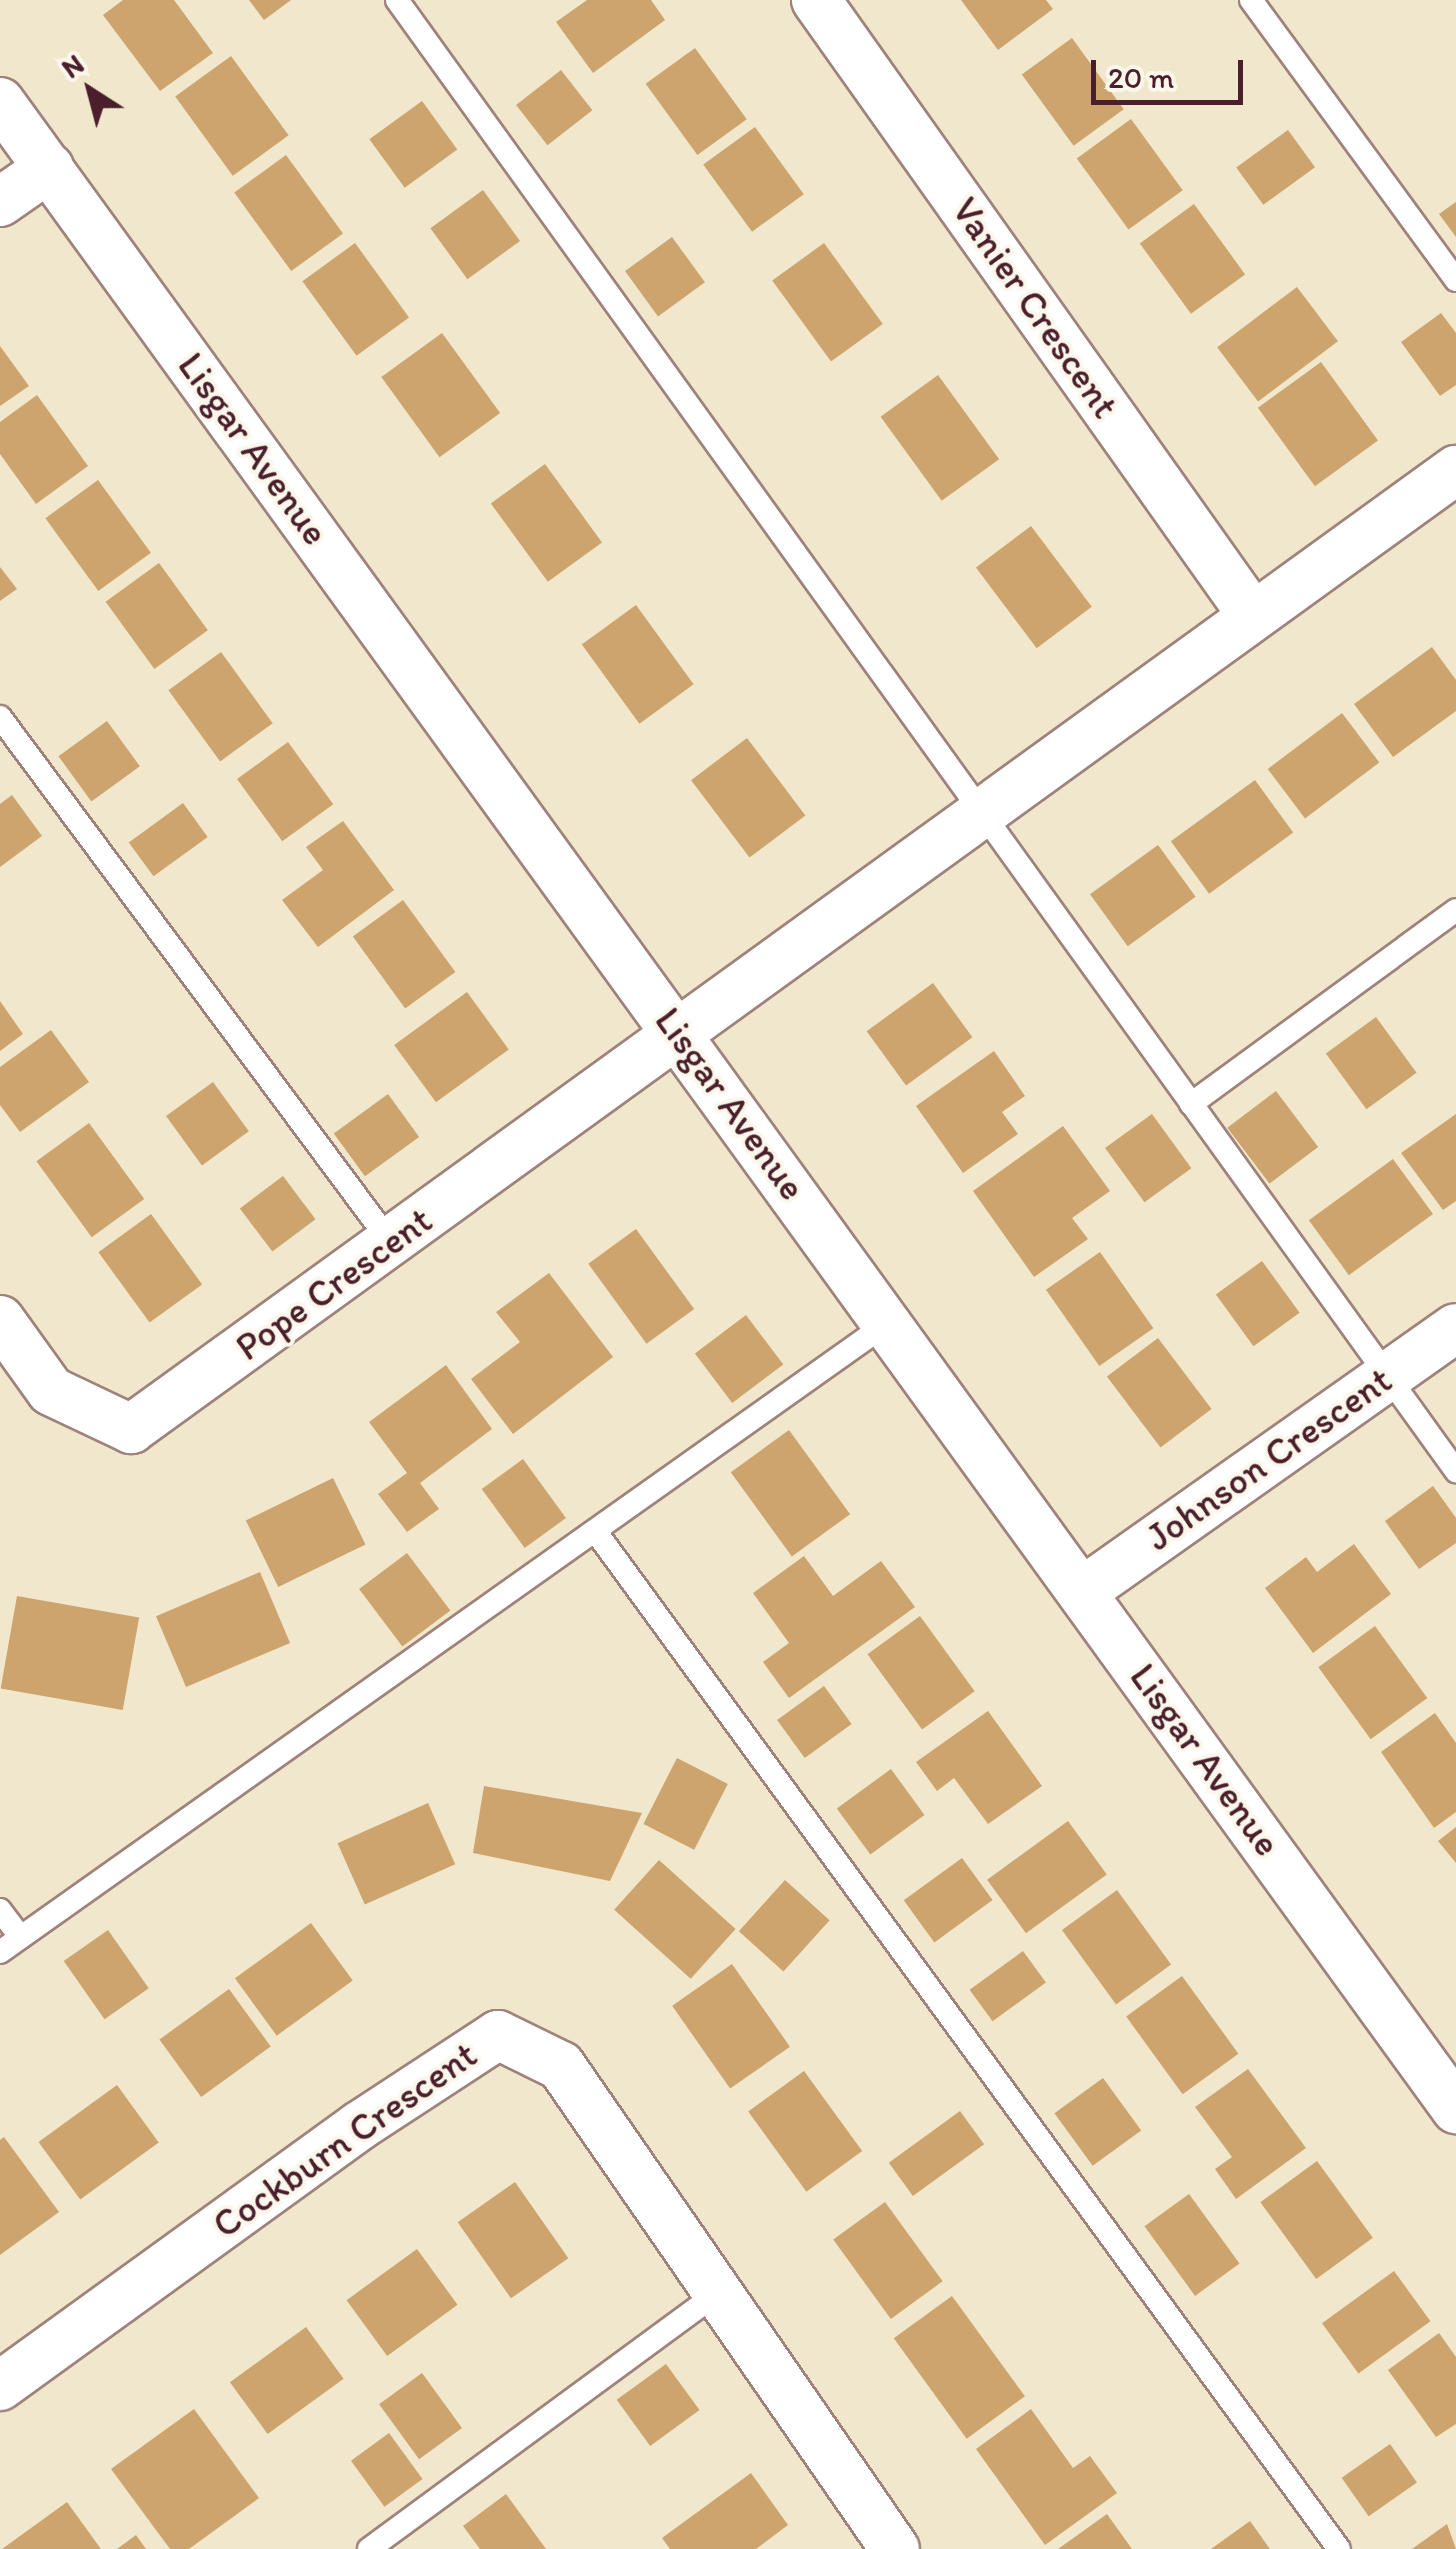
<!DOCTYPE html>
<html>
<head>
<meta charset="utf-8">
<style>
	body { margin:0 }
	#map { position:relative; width:1456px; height:2549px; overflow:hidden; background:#f1e7cc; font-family:Itim,sans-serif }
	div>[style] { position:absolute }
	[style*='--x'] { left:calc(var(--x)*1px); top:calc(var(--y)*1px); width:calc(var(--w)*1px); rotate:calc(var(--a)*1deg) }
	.building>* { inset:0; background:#cda46d; transform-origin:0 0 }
	.roads { filter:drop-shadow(2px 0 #9e837c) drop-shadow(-2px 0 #9e837c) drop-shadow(0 2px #9e837c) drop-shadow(0 -2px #9e837c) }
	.lane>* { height:22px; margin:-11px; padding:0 11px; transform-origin:11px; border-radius:11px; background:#fff }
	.street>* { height:48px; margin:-24px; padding:0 24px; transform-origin:24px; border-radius:24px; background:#fff }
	span { translate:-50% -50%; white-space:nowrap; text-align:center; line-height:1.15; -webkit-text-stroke:8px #fbf7ec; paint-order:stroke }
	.street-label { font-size:38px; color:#4a1f2b }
	.north { position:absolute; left:40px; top:40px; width:100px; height:100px; -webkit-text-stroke:8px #fbf7ec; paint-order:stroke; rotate:324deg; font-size:28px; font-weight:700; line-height:40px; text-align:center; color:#4a1f2b }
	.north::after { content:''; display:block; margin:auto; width:35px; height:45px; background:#4a1f2b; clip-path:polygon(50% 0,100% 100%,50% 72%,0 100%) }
	.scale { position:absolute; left:1091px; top:60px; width:152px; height:45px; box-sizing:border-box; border:5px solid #4a1f2b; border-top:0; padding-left:12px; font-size:30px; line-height:35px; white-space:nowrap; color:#4a1f2b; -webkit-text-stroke:8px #fbf7ec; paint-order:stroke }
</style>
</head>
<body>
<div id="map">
	<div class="building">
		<div style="clip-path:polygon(123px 0,174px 0,213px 53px,160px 91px,103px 15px)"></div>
		<div style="clip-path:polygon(249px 0,291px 0,264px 20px)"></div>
		<div style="clip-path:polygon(587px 0,651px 0,665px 20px,593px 73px,556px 22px)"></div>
		<div style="clip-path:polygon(961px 0,1046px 0,1053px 9px,998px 50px)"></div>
		<div style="left:1072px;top:38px;width:88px;height:62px;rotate:54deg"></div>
		<div style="left:695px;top:48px;width:88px;height:61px;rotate:54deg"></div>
		<div style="left:231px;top:56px;width:98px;height:69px;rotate:54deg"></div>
		<div style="left:561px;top:70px;width:51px;height:57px;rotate:52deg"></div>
		<div style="left:422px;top:101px;width:60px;height:65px;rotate:54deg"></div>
		<div style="left:1131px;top:119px;width:88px;height:67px;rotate:54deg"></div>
		<div style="left:755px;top:127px;width:83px;height:64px;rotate:54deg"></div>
		<div style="left:1288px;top:130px;width:46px;height:64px;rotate:54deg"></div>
		<div style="left:286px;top:155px;width:97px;height:64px;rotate:54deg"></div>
		<div style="left:483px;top:190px;width:63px;height:65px;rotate:54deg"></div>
		<div style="clip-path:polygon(1456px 202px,1456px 237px,1439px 214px)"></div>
		<div style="left:1194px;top:204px;width:87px;height:67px;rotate:54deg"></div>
		<div style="left:672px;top:237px;width:56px;height:58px;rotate:54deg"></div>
		<div style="left:355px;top:243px;width:92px;height:65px;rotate:54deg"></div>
		<div style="left:824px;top:243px;width:100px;height:64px;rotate:54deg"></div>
		<div style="left:1297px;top:287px;width:68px;height:100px;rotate:53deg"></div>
		<div style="clip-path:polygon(1441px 313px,1456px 333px,1456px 385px,1440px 396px,1401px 342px)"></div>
		<div style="left:442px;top:333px;width:99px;height:75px;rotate:54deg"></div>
		<div style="clip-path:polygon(0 346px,29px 386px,0 406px)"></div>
		<div style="left:1321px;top:362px;width:97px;height:78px;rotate:54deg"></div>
		<div style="left:938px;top:375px;width:104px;height:71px;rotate:54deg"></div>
		<div style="clip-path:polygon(37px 395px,88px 466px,36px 504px,0 454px,0 422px)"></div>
		<div style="left:545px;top:464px;width:97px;height:67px;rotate:54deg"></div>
		<div style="left:98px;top:480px;width:90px;height:65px;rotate:54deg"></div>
		<div style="left:1031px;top:526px;width:101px;height:69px;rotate:53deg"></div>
		<div style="left:159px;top:563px;width:83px;height:66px;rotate:54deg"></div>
		<div style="clip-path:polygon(0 567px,17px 589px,0 601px)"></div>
		<div style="left:636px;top:605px;width:98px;height:67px;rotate:54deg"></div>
		<div style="clip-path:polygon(1432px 647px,1456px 680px,1456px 711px,1393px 757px,1354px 704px)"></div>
		<div style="left:221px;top:652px;width:88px;height:65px;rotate:54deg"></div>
		<div style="left:1342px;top:713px;width:62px;height:93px;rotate:53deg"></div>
		<div style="left:107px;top:721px;width:56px;height:60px;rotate:54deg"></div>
		<div style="left:747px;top:738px;width:97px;height:70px;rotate:53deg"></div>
		<div style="left:288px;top:742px;width:77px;height:63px;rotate:54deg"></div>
		<div style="left:1255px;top:780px;width:65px;height:104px;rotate:54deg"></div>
		<div style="clip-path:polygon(12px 795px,42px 836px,0 867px,0 804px)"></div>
		<div style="left:183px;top:803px;width:42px;height:67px;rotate:54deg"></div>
		<div style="clip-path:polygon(343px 821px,394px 890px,318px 947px,282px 900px,323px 870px,306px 847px)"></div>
		<div style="left:1158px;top:845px;width:64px;height:84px;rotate:54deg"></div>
		<div style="left:403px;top:900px;width:89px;height:62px;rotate:54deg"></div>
		<div style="left:933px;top:983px;width:67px;height:82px;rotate:54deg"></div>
		<div style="left:467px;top:992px;width:71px;height:90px;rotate:54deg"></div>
		<div style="clip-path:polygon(0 1001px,23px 1034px,0 1051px)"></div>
		<div style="left:1376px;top:1017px;width:69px;height:62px;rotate:54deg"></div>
		<div style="clip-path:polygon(51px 1030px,89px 1082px,20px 1132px,0 1105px,0 1067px)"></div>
		<div style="clip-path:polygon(994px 1051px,1025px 1096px,1002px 1112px,1018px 1134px,963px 1173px,916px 1106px)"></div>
		<div style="left:213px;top:1082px;width:61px;height:58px;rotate:54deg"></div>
		<div style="left:1276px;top:1091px;width:70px;height:61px;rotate:53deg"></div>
		<div style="left:388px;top:1094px;width:53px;height:67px;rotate:54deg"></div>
		<div style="left:1152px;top:1114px;width:67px;height:58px;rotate:54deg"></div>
		<div style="clip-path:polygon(1456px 1114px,1456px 1201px,1443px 1210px,1401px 1153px)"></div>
		<div style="left:89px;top:1123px;width:94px;height:65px;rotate:54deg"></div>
		<div style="clip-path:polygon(1063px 1126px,1110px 1191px,1072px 1218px,1088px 1239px,1034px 1277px,973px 1191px)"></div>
		<div style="left:1393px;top:1159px;width:68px;height:104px;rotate:54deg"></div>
		<div style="left:283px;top:1176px;width:54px;height:54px;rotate:53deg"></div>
		<div style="left:151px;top:1214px;width:87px;height:65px;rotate:54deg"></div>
		<div style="left:636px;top:1229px;width:99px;height:59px;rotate:54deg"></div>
		<div style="left:1100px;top:1252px;width:93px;height:66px;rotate:55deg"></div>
		<div style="left:1262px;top:1261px;width:64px;height:57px;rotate:54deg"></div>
		<div style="clip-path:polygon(549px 1273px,613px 1357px,513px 1434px,471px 1379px,520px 1342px,496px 1312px)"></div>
		<div style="left:746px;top:1315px;width:62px;height:64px;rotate:53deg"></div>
		<div style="left:1158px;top:1338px;width:89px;height:64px;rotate:53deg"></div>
		<div style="clip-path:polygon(446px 1365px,492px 1429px,420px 1483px,439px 1509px,407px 1532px,378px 1494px,407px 1473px,369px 1422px)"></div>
		<div style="left:789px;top:1430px;width:104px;height:72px;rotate:54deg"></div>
		<div style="left:523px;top:1459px;width:73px;height:51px;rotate:54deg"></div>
		<div style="left:333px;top:1478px;width:74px;height:97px;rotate:64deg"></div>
		<div style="clip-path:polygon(1433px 1486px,1456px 1518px,1456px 1543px,1419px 1569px,1385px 1521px)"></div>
		<div style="clip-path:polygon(1354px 1544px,1391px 1594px,1313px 1653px,1265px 1588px,1306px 1557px,1317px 1572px)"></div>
		<div style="left:407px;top:1553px;width:72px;height:60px;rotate:53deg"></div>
		<div style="clip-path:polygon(804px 1556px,833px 1596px,881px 1561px,915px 1607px,789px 1698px,763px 1662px,789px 1643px,753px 1593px)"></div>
		<div style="left:260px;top:1572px;width:77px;height:113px;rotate:67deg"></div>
		<div style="left:17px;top:1596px;width:124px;height:94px;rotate:10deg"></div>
		<div style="left:920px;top:1616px;width:93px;height:65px;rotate:54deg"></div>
		<div style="left:1375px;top:1626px;width:89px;height:70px;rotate:54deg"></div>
		<div style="left:824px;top:1686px;width:47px;height:58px;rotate:54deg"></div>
		<div style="clip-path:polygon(988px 1711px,1042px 1786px,988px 1824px,954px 1778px,937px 1791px,916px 1762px)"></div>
		<div style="clip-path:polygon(1435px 1713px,1456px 1743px,1456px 1812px,1434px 1828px,1381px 1752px)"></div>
		<div style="left:677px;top:1758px;width:57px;height:74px;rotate:27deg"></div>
		<div style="left:891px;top:1769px;width:57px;height:67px;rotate:54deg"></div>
		<div style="clip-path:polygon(484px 1786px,642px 1813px,610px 1881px,473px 1853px)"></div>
		<div style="left:428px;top:1803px;width:67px;height:99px;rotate:66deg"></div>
		<div style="left:1068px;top:1821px;width:66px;height:100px;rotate:54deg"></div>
		<div style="clip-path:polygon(1456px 1827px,1456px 1863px,1438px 1841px)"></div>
		<div style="left:962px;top:1858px;width:52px;height:72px;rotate:54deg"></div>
		<div style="left:659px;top:1860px;width:103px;height:67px;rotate:42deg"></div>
		<div style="left:785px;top:1880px;width:60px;height:69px;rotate:42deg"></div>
		<div style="left:1117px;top:1890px;width:92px;height:68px;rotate:54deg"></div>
		<div style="left:311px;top:1923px;width:71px;height:94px;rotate:54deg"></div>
		<div style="left:108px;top:1930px;width:71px;height:54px;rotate:55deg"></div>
		<div style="left:1023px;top:1951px;width:39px;height:66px;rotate:54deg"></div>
		<div style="left:732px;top:1964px;width:101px;height:73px;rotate:55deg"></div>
		<div style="left:1182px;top:1976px;width:96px;height:69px;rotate:54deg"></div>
		<div style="left:229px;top:1989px;width:71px;height:86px;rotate:54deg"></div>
		<div style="clip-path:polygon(1248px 2069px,1306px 2148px,1236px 2199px,1215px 2169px,1232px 2157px,1195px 2107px)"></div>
		<div style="left:804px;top:2071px;width:99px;height:69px;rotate:54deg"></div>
		<div style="left:1103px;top:2078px;width:65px;height:60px;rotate:54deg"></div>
		<div style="left:117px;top:2085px;width:71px;height:97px;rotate:54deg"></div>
		<div style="left:960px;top:2111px;width:41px;height:88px;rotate:54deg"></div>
		<div style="clip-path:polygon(4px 2137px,59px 2212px,0 2255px,0 2140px)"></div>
		<div style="left:1317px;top:2161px;width:95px;height:70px;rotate:54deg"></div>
		<div style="left:515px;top:2182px;width:93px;height:70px;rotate:55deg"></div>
		<div style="left:1189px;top:2194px;width:86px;height:55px;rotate:54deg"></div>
		<div style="left:885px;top:2202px;width:98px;height:64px;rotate:54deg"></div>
		<div style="left:417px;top:2249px;width:69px;height:87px;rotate:54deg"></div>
		<div style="left:1394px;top:2271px;width:62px;height:89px;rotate:54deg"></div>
		<div style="left:952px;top:2296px;width:124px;height:72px;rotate:54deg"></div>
		<div style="left:306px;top:2327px;width:64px;height:94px;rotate:54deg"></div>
		<div style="clip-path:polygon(1439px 2333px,1456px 2357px,1456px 2424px,1436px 2437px,1388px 2370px)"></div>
		<div style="left:666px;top:2364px;width:57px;height:61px;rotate:54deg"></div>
		<div style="left:422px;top:2373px;width:68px;height:53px;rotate:54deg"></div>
		<div style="clip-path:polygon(194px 2409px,259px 2498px,189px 2549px,170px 2549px,111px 2469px)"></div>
		<div style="clip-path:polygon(1031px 2409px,1073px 2468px,1090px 2456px,1117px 2493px,1045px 2545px,976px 2449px)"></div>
		<div style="left:389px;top:2433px;width:57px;height:47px;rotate:54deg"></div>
		<div style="left:1390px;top:2444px;width:47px;height:59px;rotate:55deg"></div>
		<div style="clip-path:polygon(751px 2473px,788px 2525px,756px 2549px,670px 2549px,662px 2538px)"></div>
		<div style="clip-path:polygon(506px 2494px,546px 2549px,480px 2549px,463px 2526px)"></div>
		<div style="clip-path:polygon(67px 2502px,101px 2549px,2px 2549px)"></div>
		<div style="clip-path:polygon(1107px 2514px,1132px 2549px,1058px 2549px)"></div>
		<div style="clip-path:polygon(1250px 2521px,1270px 2549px,1211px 2549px)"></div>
		<div style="clip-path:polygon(1447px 2524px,1456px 2549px,1412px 2549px)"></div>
		<div style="clip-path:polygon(136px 2535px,146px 2549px,117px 2549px)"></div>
	</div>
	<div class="roads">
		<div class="lane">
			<div style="--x:397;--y:0;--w:1813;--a:54.25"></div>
			<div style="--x:1251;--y:0;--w:347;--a:53.8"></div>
			<div style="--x:0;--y:717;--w:655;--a:53.37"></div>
			<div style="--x:1191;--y:1104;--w:328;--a:-36.2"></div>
			<div style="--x:596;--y:1532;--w:1259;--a:53.85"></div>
			<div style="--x:0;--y:1910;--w:34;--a:53"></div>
			<div style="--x:0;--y:1952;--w:1090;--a:-35.32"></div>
			<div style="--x:369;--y:2549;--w:428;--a:-36.3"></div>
		</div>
		<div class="street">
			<div style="--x:816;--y:0;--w:755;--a:54.65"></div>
			<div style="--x:0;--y:102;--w:2480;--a:54.04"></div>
			<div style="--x:0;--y:202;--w:60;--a:-34.8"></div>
			<div style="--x:0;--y:1320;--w:87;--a:54.3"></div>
			<div style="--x:51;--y:1391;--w:89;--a:25.4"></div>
			<div style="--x:131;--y:1429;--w:1636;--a:-35.9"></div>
			<div style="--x:1083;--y:1591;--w:456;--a:-35.2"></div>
			<div style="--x:0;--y:2386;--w:443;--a:-35.9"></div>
			<div style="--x:359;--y:2126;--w:166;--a:-33.2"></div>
			<div style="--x:498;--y:2035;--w:70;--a:26.2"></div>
			<div style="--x:561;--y:2066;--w:587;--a:55.34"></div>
		</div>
	</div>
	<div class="street-label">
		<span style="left:1035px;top:308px;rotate:55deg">Vanier Crescent</span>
		<span style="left:253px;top:449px;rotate:54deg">Lisgar Avenue</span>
		<span style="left:730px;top:1104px;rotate:54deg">Lisgar Avenue</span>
		<span style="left:334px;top:1284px;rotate:-36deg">Pope Crescent</span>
		<span style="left:1269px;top:1459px;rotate:-35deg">Johnson Crescent</span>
		<span style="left:1205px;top:1760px;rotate:54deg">Lisgar Avenue</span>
		<span style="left:345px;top:2140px;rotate:-35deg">Cockburn Crescent</span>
	</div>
	<div class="north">N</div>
	<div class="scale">20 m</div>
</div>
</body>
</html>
